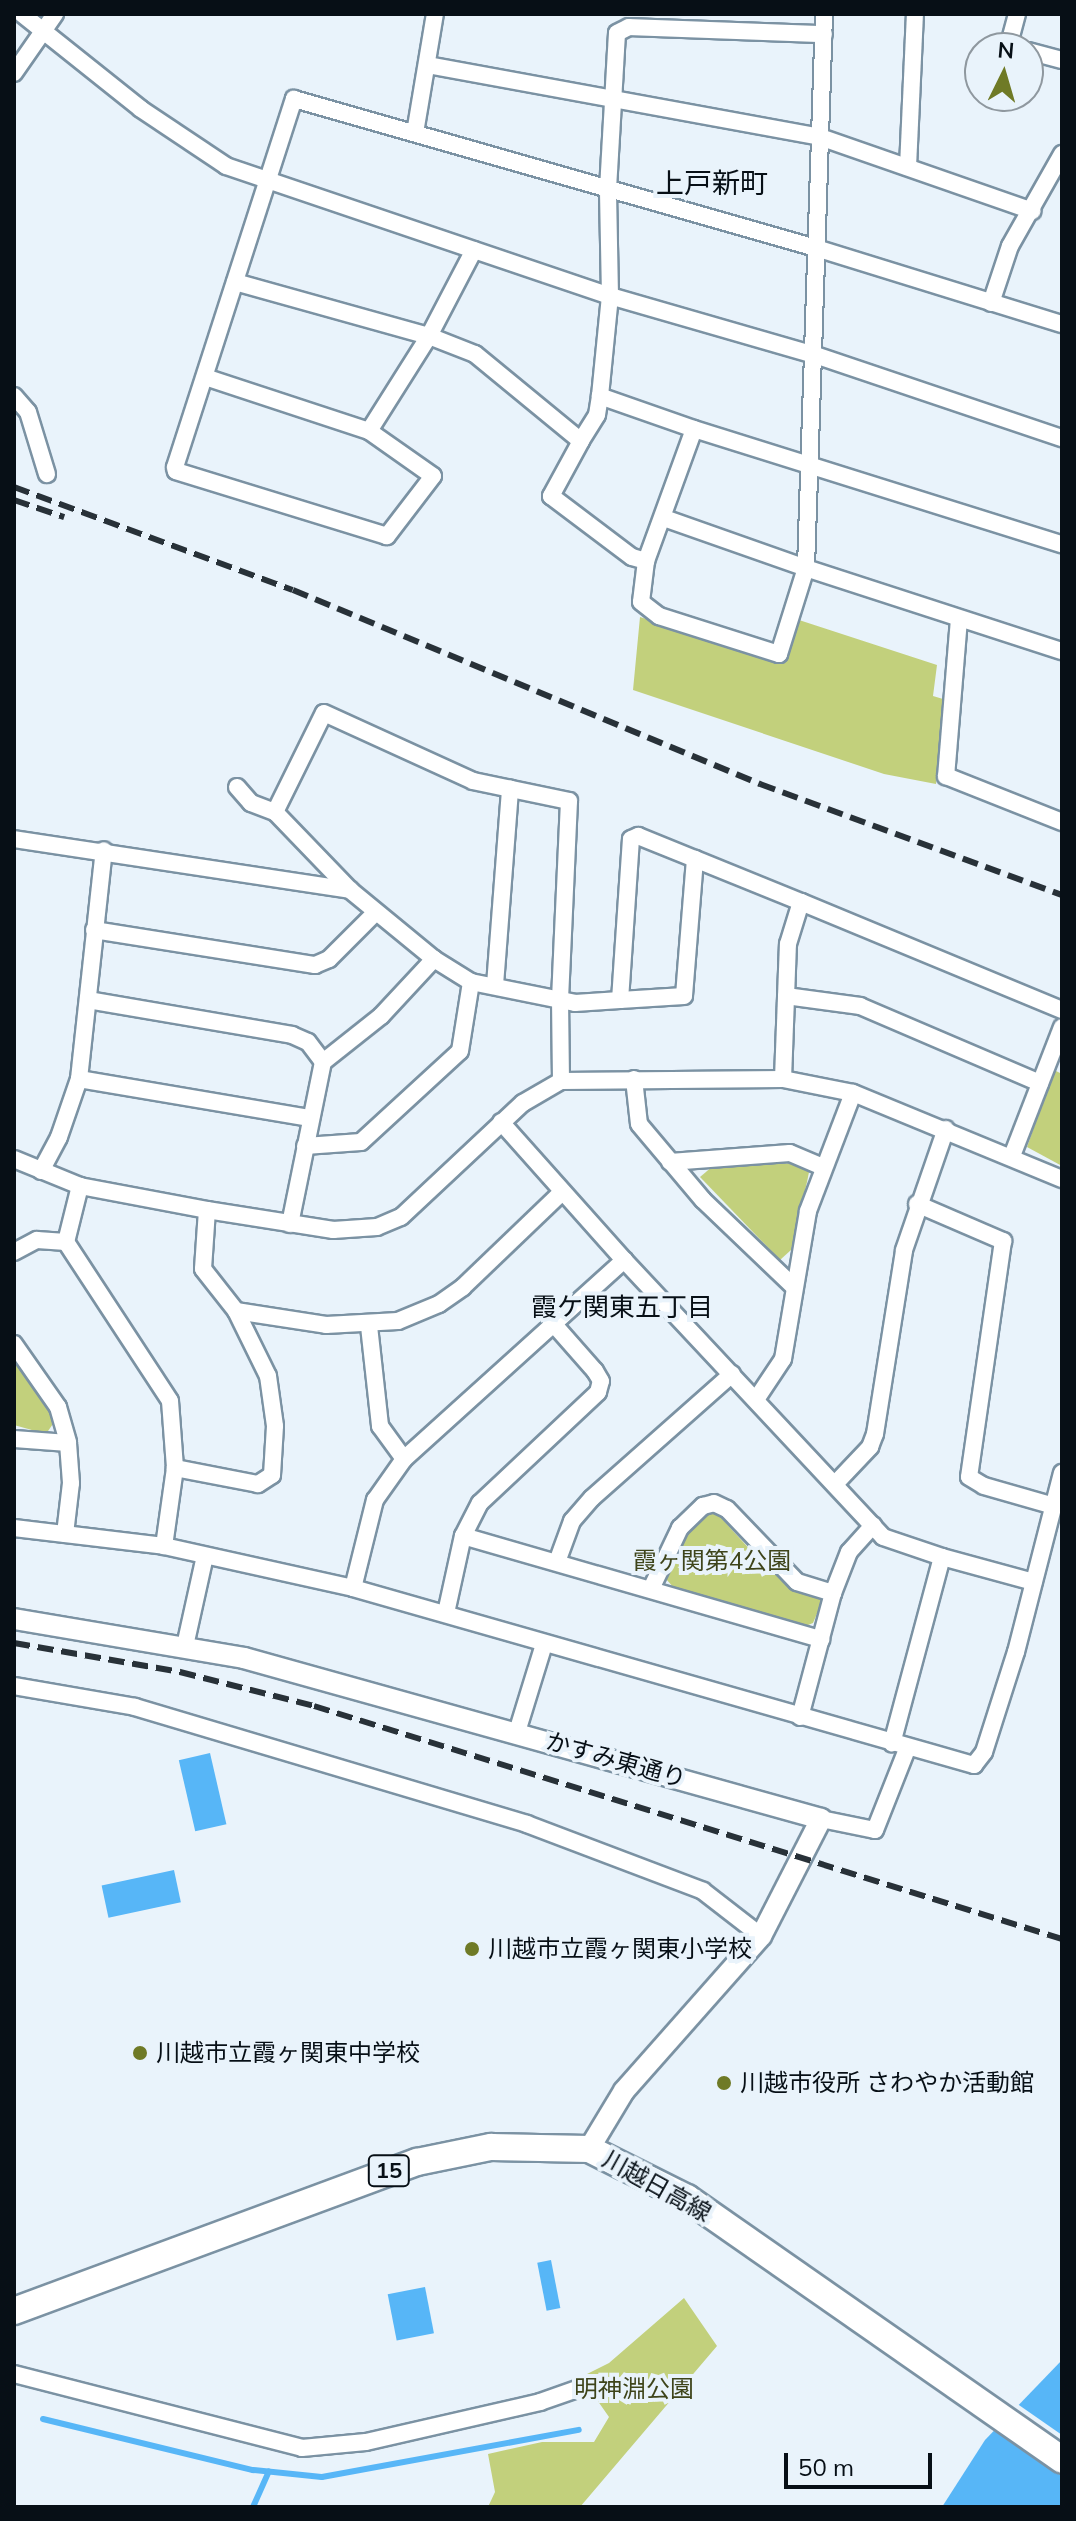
<!DOCTYPE html>
<html>
<head>
<meta charset="utf-8">
<style>
	body { margin:0 }
	#map { position:relative; width:1076px; height:2521px; overflow:hidden; background:#e9f3fb; font-family:Mulish,"Noto Sans JP",sans-serif }
	div>[style] { position:absolute }
	[style*='--x'] { left:calc(var(--x)*1px); top:calc(var(--y)*1px); width:calc(var(--w)*1px); rotate:calc(var(--a)*1deg) }
	.green>* { inset:0; background:#c2d07c }
	.water>* { inset:0; background:#57b6f7; transform-origin:0 0 }
	.pier>* { inset:0; background:#e9f3fb }
	.stream>* { height:6px; margin:-3px; padding:0 3px; transform-origin:3px; border-radius:3px; background:#57b6f7 }
	.roads { filter:drop-shadow(2px 0 #7b92a3) drop-shadow(-2px 0 #7b92a3) drop-shadow(0 2px #7b92a3) drop-shadow(0 -2px #7b92a3) }
	.minor>* { height:16px; margin:-8px; padding:0 8px; transform-origin:8px; border-radius:8px; background:#fff }
	.tertiary>* { height:20px; margin:-10px; padding:0 10px; transform-origin:10px; border-radius:10px; background:#fff }
	.primary>* { height:26px; margin:-13px; padding:0 13px; transform-origin:13px; border-radius:13px; background:#fff }
	.rail>* { height:6px; margin-top:-3px; transform-origin:0; background:repeating-linear-gradient(90deg,#283138 0 16px,transparent 0 24px) }
	.dots>* { width:22px; height:22px; translate:-50% -50%; box-sizing:border-box; border:4px solid #e9f3fb; border-radius:50% }
	span { translate:-50% -50%; white-space:nowrap; text-align:center; line-height:1.15; -webkit-text-stroke:8px #e9f3fb; paint-order:stroke }
	.shield-label span { padding:2px 6px; background:#e9f3fb; border:2px solid; border-radius:6px; -webkit-text-stroke-width:0 }
	.shield-label { font-size:22px; color:#070f16; font-weight:700 }
	.park-label { font-size:24px; color:#3e441a }
	.street-label { font-size:24px; color:#070f16 }
	.poi-label { font-size:24px; color:#070f16 }
	.left { translate:0 -50%; text-align:left }
	.neighbourhood-label { font-size:26px; color:#070f16 }
	.quarter-label { font-size:28px; color:#070f16 }
	.frame { position:absolute; inset:0; border:16px solid #070f16; pointer-events:none }
	.north { position:absolute; left:964px; top:32px; width:80px; height:80px; box-sizing:border-box; background:#e9f3fb; border:2px solid #8f989f; border-radius:50%; rotate:5deg; font-size:22px; font-weight:700; line-height:32px; text-align:center; color:#070f16 }
	.north::after { content:''; display:block; margin:auto; width:28px; height:36px; background:#6f7a26; clip-path:polygon(50% 0,100% 100%,50% 72%,0 100%) }
	.scale { position:absolute; left:784px; top:2453px; width:148px; height:36px; box-sizing:border-box; border:4px solid #070f16; border-top:0; padding-left:10px; font-size:24px; line-height:28px; white-space:nowrap; color:#070f16; -webkit-text-stroke:6px #e9f3fb; paint-order:stroke }
</style>
</head>
<body>
<div id="map">
	<div class="green">
		<div style="clip-path:polygon(640px 617px,785px 663px,799px 620px,937px 665px,933px 696px,943px 699px,936px 784px,884px 774px,633px 690px)"></div>
		<div style="clip-path:polygon(1054px 1070px,1062px 1074px,1062px 1166px,1027px 1147px)"></div>
		<div style="clip-path:polygon(799px 1163px,809px 1172px,807px 1182px,791px 1250px,780px 1260px,700px 1177px,713px 1166px)"></div>
		<div style="clip-path:polygon(14px 1362px,57px 1418px,46px 1434px,14px 1425px)"></div>
		<div style="clip-path:polygon(714px 1510px,764px 1565px,790px 1587px,813px 1593px,822px 1602px,813px 1623px,803px 1627px,675px 1589px,666px 1579px,667px 1567px,686px 1533px)"></div>
		<div style="clip-path:polygon(684px 2298px,717px 2346px,580px 2507px,488px 2507px,495px 2492px,488px 2454px,542px 2442px,594px 2442px,609px 2417px,581px 2377px,609px 2363px)"></div>
	</div>
	<div class="water">
		<div style="left:210px;top:1753px;width:73px;height:32px;rotate:77deg"></div>
		<div style="left:174px;top:1870px;width:33px;height:74px;rotate:78deg"></div>
		<div style="left:551px;top:2260px;width:49px;height:14px;rotate:79deg"></div>
		<div style="left:425px;top:2287px;width:47px;height:38px;rotate:79deg"></div>
		<div style="clip-path:polygon(1062px 2360px,1062px 2507px,942px 2507px,985px 2440px)"></div>
	</div>
	<div class="pier">
		<div style="clip-path:polygon(1016px 2403px,1062px 2435px,1062px 2473px,994px 2426px)"></div>
	</div>
	<div class="stream">
		<div style="--x:43;--y:2419;--w:216;--a:13.7"></div>
		<div style="--x:253;--y:2470;--w:69;--a:5.8"></div>
		<div style="--x:322;--y:2477;--w:261;--a:-10.4"></div>
		<div style="--x:253;--y:2507;--w:39;--a:-66"></div>
	</div>
	<div class="roads">
		<div class="minor">
			<div style="--x:22;--y:14;--w:152;--a:38.6"></div>
			<div style="--x:141;--y:109;--w:102;--a:33.8"></div>
			<div style="--x:226;--y:166;--w:405;--a:18.7"></div>
			<div style="--x:610;--y:296;--w:213;--a:16.1"></div>
			<div style="--x:815;--y:355;--w:261;--a:18.6"></div>
			<div style="--x:824;--y:14;--w:554;--a:91.86"></div>
			<div style="--x:806;--y:568;--w:269;--a:18"></div>
			<div style="--x:1017;--y:14;--w:27;--a:105"></div>
			<div style="--x:1010;--y:40;--w:11;--a:45"></div>
			<div style="--x:1028;--y:51;--w:35;--a:15"></div>
			<div style="--x:428;--y:65;--w:399;--a:10.4"></div>
			<div style="--x:820;--y:137;--w:225;--a:19.2"></div>
			<div style="--x:14;--y:73;--w:72;--a:-55.2"></div>
			<div style="--x:415;--y:133;--w:121;--a:-80.5"></div>
			<div style="--x:908;--y:167;--w:153;--a:-87.4"></div>
			<div style="--x:235;--y:282;--w:201;--a:15.6"></div>
			<div style="--x:429;--y:336;--w:49;--a:21.4"></div>
			<div style="--x:475;--y:354;--w:137;--a:39.4"></div>
			<div style="--x:581;--y:441;--w:63;--a:118.6"></div>
			<div style="--x:551;--y:496;--w:101;--a:37"></div>
			<div style="--x:632;--y:557;--w:15;--a:16"></div>
			<div style="--x:646;--y:561;--w:140;--a:-70"></div>
			<div style="--x:694;--y:429;--w:100;--a:-160.7"></div>
			<div style="--x:600;--y:396;--w:19;--a:99"></div>
			<div style="--x:597;--y:415;--w:31;--a:122"></div>
			<div style="--x:991;--y:303;--w:60;--a:-71.6"></div>
			<div style="--x:1010;--y:246;--w:106;--a:-60.5"></div>
			<div style="--x:205;--y:377;--w:173;--a:18.2"></div>
			<div style="--x:369;--y:431;--w:78;--a:35.1"></div>
			<div style="--x:433;--y:476;--w:76;--a:127.5"></div>
			<div style="--x:387;--y:536;--w:221;--a:-162.9"></div>
			<div style="--x:176;--y:471;--w:4;--a:-104"></div>
			<div style="--x:175;--y:467;--w:387;--a:-72.1"></div>
			<div style="--x:294;--y:99;--w:543;--a:15.93"></div>
			<div style="--x:816;--y:248;--w:257;--a:17.2"></div>
			<div style="--x:14;--y:396;--w:21;--a:49"></div>
			<div style="--x:28;--y:412;--w:65;--a:73"></div>
			<div style="--x:600;--y:396;--w:100;--a:-84.3"></div>
			<div style="--x:610;--y:296;--w:107;--a:-91.1"></div>
			<div style="--x:608;--y:189;--w:156;--a:-86.7"></div>
			<div style="--x:617;--y:33;--w:13;--a:-27"></div>
			<div style="--x:629;--y:27;--w:195;--a:2.1"></div>
			<div style="--x:694;--y:429;--w:386;--a:17.4"></div>
			<div style="--x:369;--y:431;--w:112;--a:-57.7"></div>
			<div style="--x:429;--y:336;--w:97;--a:-62.4"></div>
			<div style="--x:646;--y:561;--w:41;--a:97"></div>
			<div style="--x:641;--y:602;--w:23;--a:38"></div>
			<div style="--x:659;--y:616;--w:126;--a:17.6"></div>
			<div style="--x:779;--y:654;--w:90;--a:-72.6"></div>
			<div style="--x:806;--y:568;--w:151;--a:-160.6"></div>
			<div style="--x:959;--y:619;--w:158;--a:94.7"></div>
			<div style="--x:946;--y:776;--w:125;--a:21.6"></div>
			<div style="--x:237;--y:787;--w:21;--a:49"></div>
			<div style="--x:251;--y:803;--w:26;--a:21"></div>
			<div style="--x:275;--y:812;--w:108;--a:46.1"></div>
			<div style="--x:275;--y:812;--w:110;--a:-63.7"></div>
			<div style="--x:324;--y:713;--w:164;--a:24.5"></div>
			<div style="--x:473;--y:781;--w:98;--a:11.8"></div>
			<div style="--x:569;--y:801;--w:198;--a:92.6"></div>
			<div style="--x:560;--y:999;--w:82;--a:89.3"></div>
			<div style="--x:14;--y:839;--w:340;--a:8.6"></div>
			<div style="--x:350;--y:890;--w:109;--a:39.4"></div>
			<div style="--x:434;--y:959;--w:44;--a:31.9"></div>
			<div style="--x:471;--y:982;--w:106;--a:11.4"></div>
			<div style="--x:575;--y:1003;--w:45;--a:-3.8"></div>
			<div style="--x:695;--y:859;--w:137;--a:94.6"></div>
			<div style="--x:684;--y:996;--w:64;--a:176.4"></div>
			<div style="--x:620;--y:1000;--w:161;--a:-86.1"></div>
			<div style="--x:631;--y:839;--w:8;--a:-23"></div>
			<div style="--x:638;--y:836;--w:61;--a:22"></div>
			<div style="--x:695;--y:859;--w:114;--a:22.1"></div>
			<div style="--x:801;--y:902;--w:282;--a:22.5"></div>
			<div style="--x:94;--y:930;--w:224;--a:9"></div>
			<div style="--x:315;--y:965;--w:15;--a:-23"></div>
			<div style="--x:329;--y:959;--w:66;--a:-45"></div>
			<div style="--x:495;--y:985;--w:197;--a:-85.6"></div>
			<div style="--x:786;--y:996;--w:75;--a:7.7"></div>
			<div style="--x:860;--y:1006;--w:196;--a:23.2"></div>
			<div style="--x:88;--y:1000;--w:207;--a:9.7"></div>
			<div style="--x:292;--y:1035;--w:17;--a:24"></div>
			<div style="--x:308;--y:1042;--w:25;--a:53"></div>
			<div style="--x:79;--y:1079;--w:233;--a:9.6"></div>
			<div style="--x:634;--y:1079;--w:45;--a:83.7"></div>
			<div style="--x:639;--y:1124;--w:99;--a:49.9"></div>
			<div style="--x:703;--y:1200;--w:124;--a:43.7"></div>
			<div style="--x:783;--y:1079;--w:135;--a:-87.9"></div>
			<div style="--x:788;--y:944;--w:44;--a:-72.8"></div>
			<div style="--x:501;--y:1122;--w:185;--a:48.3"></div>
			<div style="--x:305;--y:1146;--w:56;--a:-4.1"></div>
			<div style="--x:361;--y:1142;--w:134;--a:-42.6"></div>
			<div style="--x:460;--y:1051;--w:70;--a:-80.9"></div>
			<div style="--x:1012;--y:1156;--w:138;--a:-68.8"></div>
			<div style="--x:14;--y:1159;--w:71;--a:22.2"></div>
			<div style="--x:80;--y:1186;--w:129;--a:10.7"></div>
			<div style="--x:207;--y:1210;--w:59;--a:93.9"></div>
			<div style="--x:203;--y:1269;--w:53;--a:51.8"></div>
			<div style="--x:236;--y:1311;--w:72;--a:63.8"></div>
			<div style="--x:268;--y:1376;--w:50;--a:82"></div>
			<div style="--x:275;--y:1426;--w:49;--a:93.5"></div>
			<div style="--x:272;--y:1475;--w:17;--a:147"></div>
			<div style="--x:258;--y:1484;--w:85;--a:-169.1"></div>
			<div style="--x:175;--y:1468;--w:79;--a:98"></div>
			<div style="--x:670;--y:1162;--w:120;--a:-4.3"></div>
			<div style="--x:790;--y:1153;--w:36;--a:23"></div>
			<div style="--x:41;--y:1171;--w:38;--a:-62"></div>
			<div style="--x:59;--y:1137;--w:61;--a:-71"></div>
			<div style="--x:79;--y:1079;--w:230;--a:-83.8"></div>
			<div style="--x:917;--y:1204;--w:94;--a:23.3"></div>
			<div style="--x:1003;--y:1241;--w:238;--a:98.2"></div>
			<div style="--x:969;--y:1477;--w:17;--a:31"></div>
			<div style="--x:984;--y:1486;--w:73;--a:15.9"></div>
			<div style="--x:207;--y:1210;--w:128;--a:9"></div>
			<div style="--x:333;--y:1230;--w:44;--a:-3.9"></div>
			<div style="--x:377;--y:1227;--w:26;--a:-23"></div>
			<div style="--x:401;--y:1217;--w:167;--a:-43.1"></div>
			<div style="--x:523;--y:1103;--w:44;--a:-30.1"></div>
			<div style="--x:561;--y:1081;--w:222;--a:-0.5"></div>
			<div style="--x:783;--y:1079;--w:71;--a:11.3"></div>
			<div style="--x:853;--y:1093;--w:226;--a:22.4"></div>
			<div style="--x:290;--y:1224;--w:165;--a:-78.5"></div>
			<div style="--x:323;--y:1062;--w:74;--a:-38.4"></div>
			<div style="--x:381;--y:1016;--w:78;--a:-47.1"></div>
			<div style="--x:66;--y:1242;--w:190;--a:56.8"></div>
			<div style="--x:170;--y:1401;--w:67;--a:85.7"></div>
			<div style="--x:14;--y:1252;--w:26;--a:-28"></div>
			<div style="--x:37;--y:1240;--w:29;--a:4"></div>
			<div style="--x:66;--y:1242;--w:58;--a:-76"></div>
			<div style="--x:236;--y:1311;--w:91;--a:8.8"></div>
			<div style="--x:326;--y:1325;--w:72;--a:-3.2"></div>
			<div style="--x:398;--y:1321;--w:44;--a:-22.5"></div>
			<div style="--x:439;--y:1304;--w:29;--a:-35"></div>
			<div style="--x:463;--y:1287;--w:137;--a:-43.8"></div>
			<div style="--x:369;--y:1326;--w:101;--a:83.7"></div>
			<div style="--x:380;--y:1426;--w:41;--a:54"></div>
			<div style="--x:14;--y:1344;--w:77;--a:55.1"></div>
			<div style="--x:58;--y:1407;--w:37;--a:74"></div>
			<div style="--x:68;--y:1443;--w:54;--a:-175.8"></div>
			<div style="--x:757;--y:1398;--w:47;--a:-56.3"></div>
			<div style="--x:783;--y:1359;--w:150;--a:-80.4"></div>
			<div style="--x:808;--y:1211;--w:126;--a:-69.1"></div>
			<div style="--x:836;--y:1483;--w:50;--a:-46.6"></div>
			<div style="--x:870;--y:1447;--w:14;--a:-69"></div>
			<div style="--x:875;--y:1434;--w:186;--a:-81"></div>
			<div style="--x:904;--y:1250;--w:128;--a:-70.9"></div>
			<div style="--x:14;--y:1528;--w:151;--a:6.8"></div>
			<div style="--x:164;--y:1546;--w:194;--a:12.5"></div>
			<div style="--x:353;--y:1588;--w:646;--a:15.91"></div>
			<div style="--x:974;--y:1765;--w:16;--a:-52"></div>
			<div style="--x:984;--y:1752;--w:105;--a:-72.3"></div>
			<div style="--x:1016;--y:1652;--w:185;--a:-75.6"></div>
			<div style="--x:65;--y:1534;--w:51;--a:-83.3"></div>
			<div style="--x:71;--y:1483;--w:40;--a:-94.3"></div>
			<div style="--x:463;--y:1536;--w:373;--a:16.1"></div>
			<div style="--x:942;--y:1557;--w:95;--a:15.2"></div>
			<div style="--x:557;--y:1562;--w:44;--a:-69.9"></div>
			<div style="--x:572;--y:1521;--w:30;--a:-49"></div>
			<div style="--x:592;--y:1498;--w:187;--a:-41.5"></div>
			<div style="--x:353;--y:1588;--w:91;--a:-76"></div>
			<div style="--x:375;--y:1500;--w:50;--a:-54.7"></div>
			<div style="--x:404;--y:1459;--w:297;--a:-42.1"></div>
			<div style="--x:624;--y:1260;--w:379;--a:46.9"></div>
			<div style="--x:883;--y:1537;--w:62;--a:18.7"></div>
			<div style="--x:942;--y:1557;--w:193;--a:105"></div>
			<div style="--x:651;--y:1589;--w:68;--a:-64.6"></div>
			<div style="--x:680;--y:1528;--w:32;--a:-44"></div>
			<div style="--x:703;--y:1506;--w:11;--a:-15"></div>
			<div style="--x:714;--y:1503;--w:14;--a:25"></div>
			<div style="--x:727;--y:1509;--w:101;--a:46.2"></div>
			<div style="--x:797;--y:1582;--w:38;--a:17"></div>
			<div style="--x:446;--y:1613;--w:79;--a:-77.6"></div>
			<div style="--x:463;--y:1536;--w:37;--a:-63"></div>
			<div style="--x:480;--y:1503;--w:162;--a:-43.2"></div>
			<div style="--x:598;--y:1392;--w:11;--a:-75"></div>
			<div style="--x:601;--y:1381;--w:12;--a:-121"></div>
			<div style="--x:595;--y:1371;--w:67;--a:-131.3"></div>
			<div style="--x:185;--y:1646;--w:92;--a:-77.5"></div>
			<div style="--x:14;--y:1686;--w:123;--a:9.8"></div>
			<div style="--x:135;--y:1707;--w:409;--a:16.6"></div>
			<div style="--x:527;--y:1824;--w:188;--a:20.8"></div>
			<div style="--x:703;--y:1891;--w:73;--a:37.8"></div>
			<div style="--x:800;--y:1717;--w:128;--a:-75.1"></div>
			<div style="--x:833;--y:1593;--w:44;--a:-68.7"></div>
			<div style="--x:849;--y:1552;--w:36;--a:-48"></div>
			<div style="--x:517;--y:1732;--w:92;--a:-72.9"></div>
			<div style="--x:821;--y:1819;--w:55;--a:11.5"></div>
			<div style="--x:875;--y:1830;--w:87;--a:-68.4"></div>
			<div style="--x:14;--y:2374;--w:297;--a:14.4"></div>
			<div style="--x:302;--y:2448;--w:64;--a:-5.4"></div>
			<div style="--x:366;--y:2442;--w:179;--a:-12.9"></div>
			<div style="--x:540;--y:2402;--w:42;--a:-19.3"></div>
		</div>
		<div class="tertiary">
			<div style="--x:14;--y:1619;--w:233;--a:9.6"></div>
			<div style="--x:244;--y:1658;--w:599;--a:15.59"></div>
			<div style="--x:821;--y:1819;--w:131;--a:117.1"></div>
			<div style="--x:761;--y:1936;--w:207;--a:131.5"></div>
			<div style="--x:624;--y:2091;--w:68;--a:121.1"></div>
		</div>
		<div class="primary">
			<div style="--x:14;--y:2311;--w:430;--a:-20.3"></div>
			<div style="--x:417;--y:2162;--w:76;--a:-11.5"></div>
			<div style="--x:491;--y:2147;--w:98;--a:1.2"></div>
			<div style="--x:589;--y:2149;--w:110;--a:26.6"></div>
			<div style="--x:687;--y:2198;--w:457;--a:34.9"></div>
		</div>
	</div>
	<div class="rail">
		<div style="--x:14;--y:487;--w:297;--a:20.3"></div>
		<div style="--x:293;--y:590;--w:506;--a:22.56"></div>
		<div style="--x:760;--y:784;--w:322;--a:20.2"></div>
		<div style="--x:14;--y:500;--w:53;--a:18.8"></div>
		<div style="--x:14;--y:1643;--w:169;--a:9.9"></div>
		<div style="--x:180;--y:1672;--w:138;--a:14.2"></div>
		<div style="--x:314;--y:1706;--w:783;--a:17.3"></div>
	</div>
	<div class="dots">
		<div style="left:472px;top:1949px;background:#6f7a26"></div>
		<div style="left:140px;top:2053px;background:#6f7a26"></div>
		<div style="left:724px;top:2083px;background:#6f7a26"></div>
	</div>
	<div class="shield-label">
		<span style="left:389px;top:2171px">15</span>
	</div>
	<div class="park-label">
		<span style="left:712px;top:1561px">霞ヶ関第4公園</span>
		<span style="left:634px;top:2389px">明神淵公園</span>
	</div>
	<div class="street-label">
		<span style="left:616px;top:1760px;rotate:16deg">かすみ東通り</span>
		<span style="left:657px;top:2186px;rotate:29deg">川越日高線</span>
	</div>
	<div class="poi-label">
		<span class="left" style="left:488px;top:1949px">川越市立霞ヶ関東小学校</span>
		<span class="left" style="left:156px;top:2053px">川越市立霞ヶ関東中学校</span>
		<span class="left" style="left:740px;top:2083px">川越市役所 さわやか活動館</span>
	</div>
	<div class="neighbourhood-label">
		<span style="left:622px;top:1307px">霞ケ関東五丁目</span>
	</div>
	<div class="quarter-label">
		<span style="left:712px;top:183px">上戸新町</span>
	</div>
	<div class="frame"></div>
	<div class="north">N</div>
	<div class="scale">50 m</div>
</div>
</body>
</html>
